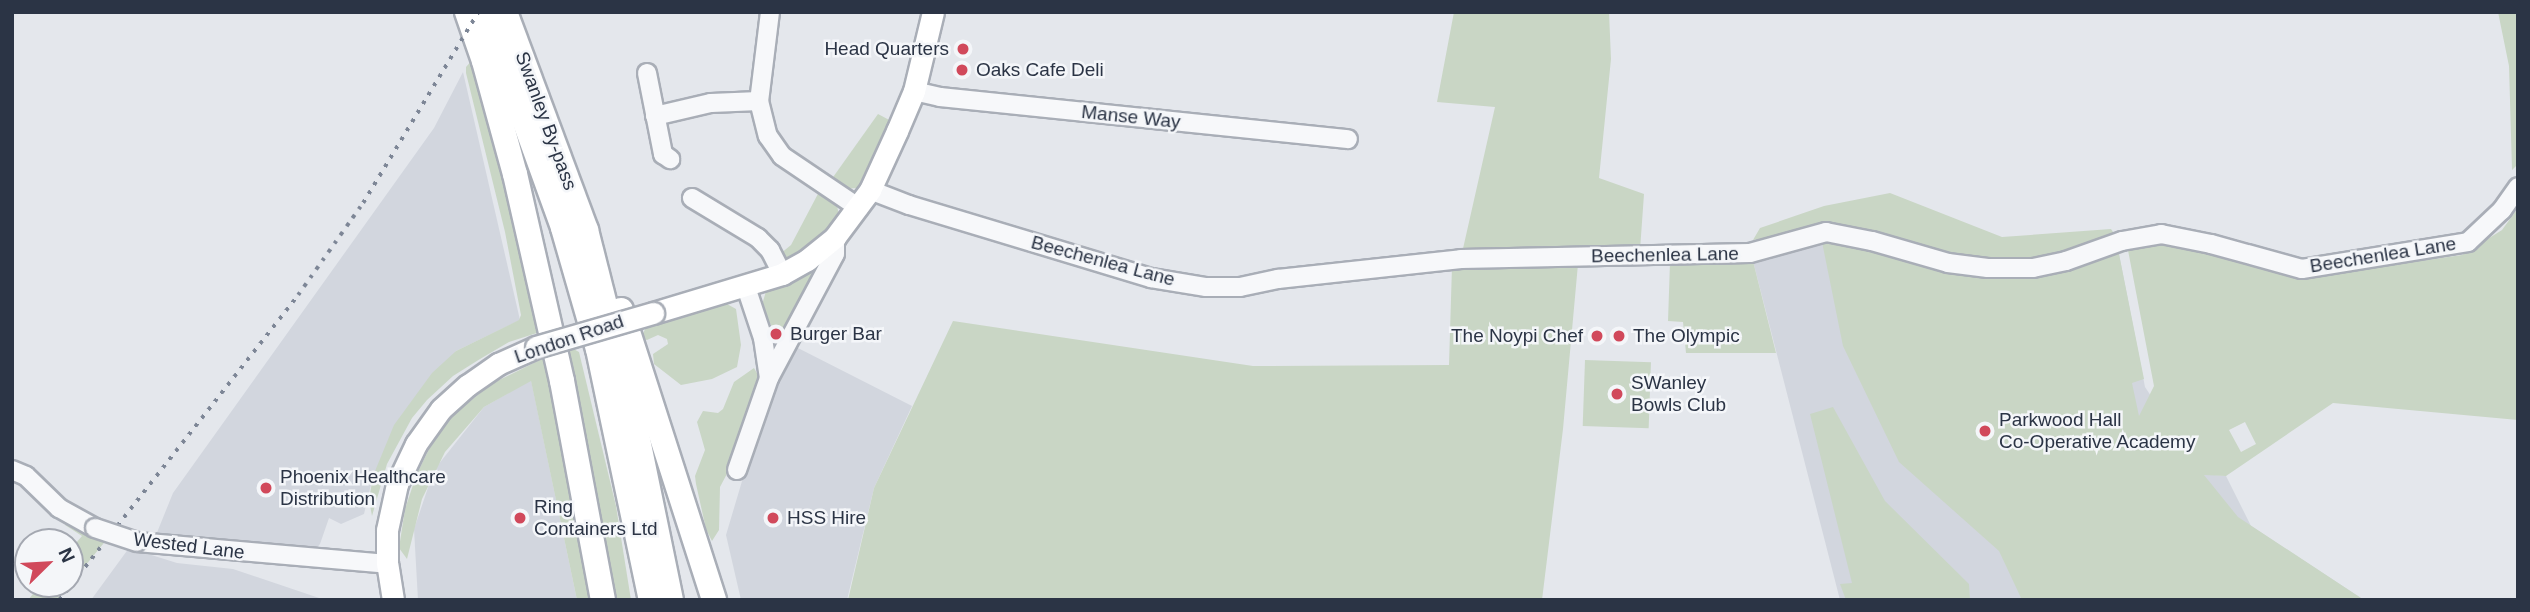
<!DOCTYPE html>
<html>
<head>
<meta charset="utf-8">
<style>
	body { margin:0 }
	#map { position:relative; width:2530px; height:612px; overflow:hidden; background:#e4e7ec; font-family:Helvetica,sans-serif }
	div>[style] { position:absolute }
	[style*='--x'] { left:calc(var(--x)*1px); top:calc(var(--y)*1px); width:calc(var(--w)*1px); rotate:calc(var(--a)*1deg) }
	.built>* { inset:0; background:#d2d6de }
	.green>* { inset:0; background:#c9d6c5; transform-origin:0 0 }
	.roads { filter:drop-shadow(2px 0 #a9aeb7) drop-shadow(-2px 0 #a9aeb7) drop-shadow(0 2px #a9aeb7) drop-shadow(0 -2px #a9aeb7) }
	.minor>* { height:18px; margin:-9px; padding:0 9px; transform-origin:9px; border-radius:9px; background:#f7f8fa }
	.major>* { height:21px; margin:-10.5px; padding:0 10.5px; transform-origin:10.5px; border-radius:10.5px; background:#fff }
	.highway>* { height:24px; margin:-12px; padding:0 12px; transform-origin:12px; border-radius:12px; background:#fff }
	.rail>* { height:3.5px; margin-top:-1.75px; transform-origin:0; background:repeating-linear-gradient(90deg,#7d8696 0 3.5px,transparent 0 10.5px) }
	.bridges { filter:drop-shadow(2px 0 #a9aeb7) drop-shadow(-2px 0 #a9aeb7) drop-shadow(0 2px #a9aeb7) drop-shadow(0 -2px #a9aeb7) }
	.minor-bridge>* { height:18px; margin:-9px; padding:0 9px; transform-origin:9px; border-radius:9px; background:#f7f8fa }
	.major-bridge>* { height:21px; margin:-10.5px; padding:0 10.5px; transform-origin:10.5px; border-radius:10.5px; background:#fff }
	.dots>* { width:19px; height:19px; translate:-50% -50%; box-sizing:border-box; border:4px solid #f4f6f9; border-radius:50% }
	span { translate:-50% -50%; white-space:nowrap; text-align:center; line-height:1.15; -webkit-text-stroke:5px #f4f6f9; paint-order:stroke }
	.poi-label { font-size:19px; color:#2b3445 }
	.right { translate:-100% -50%; text-align:right }
	.left { translate:0 -50%; text-align:left }
	.street-label { font-size:19px; color:#2b3445 }
	.frame { position:absolute; inset:0; border:14px solid #2b3445; pointer-events:none }
	.north { position:absolute; left:14px; top:528px; width:70px; height:70px; box-sizing:border-box; background:#f4f6f9; border:2px solid #a4a8b1; border-radius:50%; rotate:66deg; font-size:19px; font-weight:700; line-height:28px; text-align:center; color:#2b3445 }
	.north::after { content:''; display:block; margin:auto; width:24px; height:32px; background:#d1495b; clip-path:polygon(50% 0,100% 100%,50% 72%,0 100%) }
</style>
</head>
<body>
<div id="map">
	<div class="built">
		<div style="clip-path:polygon(463px 72px,520px 320px,456px 351px,373px 476px,364px 514px,341px 524px,329px 518px,320px 544px,315px 550px,156px 535px,173px 493px,434px 128px)"></div>
		<div style="clip-path:polygon(1821px 237px,2118px 249px,2145px 387px,2203px 474px,2226px 476px,2251px 526px,2364px 600px,1840px 600px,1753px 261px,1769px 260px)"></div>
		<div style="clip-path:polygon(792px 345px,912px 406px,874px 488px,847px 600px,741px 600px,726px 535px,759px 424px)"></div>
		<div style="clip-path:polygon(531px 380px,577px 600px,418px 600px,414px 529px,434px 470px,484px 407px)"></div>
		<div style="clip-path:polygon(129px 548px,177px 563px,233px 569px,325px 600px,91px 600px)"></div>
	</div>
	<div class="green">
		<div style="clip-path:polygon(1454px 12px,1609px 12px,1611px 59px,1599px 178px,1644px 194px,1640px 250px,1462px 253px,1495px 107px,1437px 102px)"></div>
		<div style="clip-path:polygon(2498px 12px,2518px 12px,2518px 164px,2512px 170px,2509px 66px)"></div>
		<div style="clip-path:polygon(474px 58px,480px 66px,540px 332px,509px 342px,480px 359px,453px 376px,427px 400px,412px 418px,387px 464px,372px 516px,369px 500px,373px 476px,394px 425px,432px 373px,456px 351px,519px 320px,521px 315px,505px 232px,466px 73px,466px 67px)"></div>
		<div style="clip-path:polygon(878px 114px,893px 122px,857px 188px,844px 189px,831px 180px)"></div>
		<div style="clip-path:polygon(820px 190px,836px 201px,839px 215px,820px 236px,787px 259px,780px 254px,791px 245px)"></div>
		<div style="clip-path:polygon(1890px 193px,2002px 237px,2111px 229px,2117px 238px,2058px 258px,1984px 264px,1822px 227px,1753px 240px,1760px 228px,1824px 206px)"></div>
		<div style="clip-path:polygon(evenodd,2518px 208px,2518px 420px,2333px 403px,2226px 476px,2204px 475px,2238px 517px,2364px 600px,2022px 600px,1999px 551px,1899px 462px,1843px 346px,1821px 237px,1948px 269px,2036px 271px,2118px 249px,2144px 379px,2132px 383px,2139px 416px,2154px 386px,2127px 245px,2175px 242px,2308px 277px,2462px 255px,2502px 230px,2518px 208px,2245px 422px,2256px 444px,2241px 452px,2229px 430px,2245px 422px)"></div>
		<div style="clip-path:polygon(828px 255px,789px 331px,785px 334px,774px 330px,761px 308px,767px 288px)"></div>
		<div style="clip-path:polygon(1753px 261px,1776px 353px,1686px 353px,1683px 322px,1668px 321px,1670px 262px)"></div>
		<div style="clip-path:polygon(1578px 264px,1563px 429px,1542px 600px,848px 600px,874px 488px,953px 321px,1253px 366px,1449px 365px,1452px 266px)"></div>
		<div style="clip-path:polygon(727px 304px,736px 309px,741px 345px,737px 367px,712px 379px,681px 385px,654px 364px,653px 354px,668px 344px,667px 339px,658px 335px,647px 340px,641px 338px,646px 327px)"></div>
		<div style="clip-path:polygon(570px 347px,579px 352px,616px 506px,631px 600px,613px 600px,567px 349px)"></div>
		<div style="clip-path:polygon(542px 359px,546px 359px,594px 600px,577px 600px,531px 381px,484px 407px,445px 452px,422px 499px,407px 559px,399px 548px,405px 509px,416px 476px,429px 449px,450px 418px,491px 384px)"></div>
		<div style="left:1585px;top:360px;width:66px;height:66px;rotate:2deg"></div>
		<div style="clip-path:polygon(754px 368px,758px 375px,729px 470px,720px 487px,719px 530px,712px 541px,706px 529px,696px 484px,695px 476px,705px 450px,697px 422px,703px 411px,718px 413px,723px 409px,734px 382px)"></div>
		<div style="clip-path:polygon(1833px 407px,1885px 501px,1969px 584px,1970px 600px,1846px 600px,1840px 584px,1852px 583px,1810px 414px)"></div>
		<div style="clip-path:polygon(68px 520px,108px 538px,57px 600px,28px 600px,41px 584px,70px 584px,70px 550px,82px 536px,65px 525px)"></div>
	</div>
	<div class="roads">
		<div class="minor">
			<div style="--x:770;--y:12;--w:90;--a:97"></div>
			<div style="--x:759;--y:101;--w:36;--a:76"></div>
			<div style="--x:768;--y:136;--w:24;--a:55"></div>
			<div style="--x:782;--y:156;--w:93;--a:34"></div>
			<div style="--x:647;--y:73;--w:83;--a:78.8"></div>
			<div style="--x:663;--y:154;--w:9;--a:36"></div>
			<div style="--x:914;--y:91;--w:27;--a:13"></div>
			<div style="--x:940;--y:97;--w:410;--a:5.9"></div>
			<div style="--x:655;--y:116;--w:57;--a:-13.1"></div>
			<div style="--x:711;--y:103;--w:48;--a:-2.4"></div>
			<div style="--x:870;--y:190;--w:42;--a:21"></div>
			<div style="--x:909;--y:205;--w:253;--a:16.8"></div>
			<div style="--x:1151;--y:278;--w:56;--a:9.3"></div>
			<div style="--x:1206;--y:287;--w:34;--a:0"></div>
			<div style="--x:1240;--y:287;--w:39;--a:-12"></div>
			<div style="--x:1278;--y:279;--w:184;--a:-6.2"></div>
			<div style="--x:1461;--y:259;--w:289;--a:-1.2"></div>
			<div style="--x:1750;--y:253;--w:79;--a:-15.4"></div>
			<div style="--x:1826;--y:232;--w:47;--a:11.1"></div>
			<div style="--x:1872;--y:241;--w:79;--a:16.1"></div>
			<div style="--x:1948;--y:263;--w:40;--a:7.1"></div>
			<div style="--x:1988;--y:268;--w:45;--a:0"></div>
			<div style="--x:2033;--y:268;--w:34;--a:-12"></div>
			<div style="--x:2066;--y:261;--w:59;--a:-19.7"></div>
			<div style="--x:2122;--y:241;--w:40;--a:-10"></div>
			<div style="--x:2161;--y:234;--w:51;--a:11.3"></div>
			<div style="--x:2211;--y:244;--w:94;--a:15.4"></div>
			<div style="--x:2302;--y:269;--w:168;--a:-9.2"></div>
			<div style="--x:2468;--y:242;--w:47;--a:-43.3"></div>
			<div style="--x:2502;--y:210;--w:28;--a:-55"></div>
			<div style="--x:692;--y:198;--w:77;--a:31.2"></div>
			<div style="--x:758;--y:238;--w:17;--a:45"></div>
			<div style="--x:770;--y:250;--w:27;--a:63"></div>
			<div style="--x:746;--y:287;--w:54;--a:71.6"></div>
			<div style="--x:763;--y:338;--w:40;--a:81.5"></div>
			<div style="--x:12;--y:470;--w:15;--a:23"></div>
			<div style="--x:26;--y:476;--w:46;--a:44.1"></div>
			<div style="--x:59;--y:508;--w:41;--a:29.1"></div>
			<div style="--x:737;--y:470;--w:97;--a:-70.8"></div>
			<div style="--x:769;--y:378;--w:140;--a:-62"></div>
			<div style="--x:835;--y:254;--w:17;--a:-90"></div>
			<div style="--x:137;--y:542;--w:251;--a:5"></div>
		</div>
		<div class="major">
			<div style="--x:653;--y:313;--w:135;--a:-16.8"></div>
			<div style="--x:782;--y:274;--w:29;--a:-29"></div>
			<div style="--x:807;--y:260;--w:36;--a:-39"></div>
			<div style="--x:835;--y:237;--w:59;--a:-53.3"></div>
			<div style="--x:870;--y:190;--w:65;--a:-65.4"></div>
			<div style="--x:897;--y:131;--w:43;--a:-67"></div>
			<div style="--x:914;--y:91;--w:81;--a:-76.5"></div>
			<div style="--x:393;--y:600;--w:36;--a:-99"></div>
			<div style="--x:387;--y:564;--w:34;--a:-90"></div>
			<div style="--x:387;--y:530;--w:47;--a:-77.7"></div>
			<div style="--x:397;--y:484;--w:44;--a:-64.6"></div>
			<div style="--x:416;--y:444;--w:43;--a:-54.5"></div>
			<div style="--x:441;--y:409;--w:36;--a:-42"></div>
			<div style="--x:468;--y:385;--w:37;--a:-35"></div>
			<div style="--x:498;--y:364;--w:42;--a:-24.1"></div>
		</div>
		<div class="highway">
			<div style="--x:467;--y:12;--w:52;--a:70.9"></div>
			<div style="--x:484;--y:61;--w:117;--a:74.7"></div>
			<div style="--x:515;--y:174;--w:212;--a:77.2"></div>
			<div style="--x:562;--y:381;--w:223;--a:79.4"></div>
			<div style="--x:485;--y:12;--w:230;--a:70.1"></div>
			<div style="--x:563;--y:228;--w:126;--a:73.9"></div>
			<div style="--x:598;--y:349;--w:257;--a:78.1"></div>
			<div style="--x:505;--y:12;--w:233;--a:69.6"></div>
			<div style="--x:586;--y:230;--w:196;--a:75.8"></div>
			<div style="--x:634;--y:420;--w:184;--a:78.4"></div>
			<div style="--x:621;--y:310;--w:305;--a:72.2"></div>
		</div>
	</div>
	<div class="rail">
		<div style="--x:59;--y:600;--w:387;--a:-51.9"></div>
		<div style="--x:298;--y:295;--w:113;--a:-54.8"></div>
		<div style="--x:363;--y:203;--w:223;--a:-58.9"></div>
	</div>
	<div class="bridges">
		<div class="minor-bridge">
			<div style="--x:95;--y:528;--w:44;--a:18.4"></div>
		</div>
		<div class="major-bridge">
			<div style="--x:536;--y:347;--w:122;--a:-16.2"></div>
		</div>
	</div>
	<div class="dots">
		<div style="left:963px;top:49px;background:#d1495b"></div>
		<div style="left:962px;top:70px;background:#d1495b"></div>
		<div style="left:776px;top:334px;background:#d1495b"></div>
		<div style="left:1597px;top:336px;background:#d1495b"></div>
		<div style="left:1619px;top:336px;background:#d1495b"></div>
		<div style="left:1617px;top:394px;background:#d1495b"></div>
		<div style="left:1985px;top:431px;background:#d1495b"></div>
		<div style="left:266px;top:488px;background:#d1495b"></div>
		<div style="left:520px;top:518px;background:#d1495b"></div>
		<div style="left:773px;top:518px;background:#d1495b"></div>
	</div>
	<div class="poi-label">
		<span class="right" style="left:949px;top:49px">Head Quarters</span>
		<span class="left" style="left:976px;top:70px">Oaks Cafe Deli</span>
		<span class="left" style="left:790px;top:334px">Burger Bar</span>
		<span class="right" style="left:1583px;top:336px">The Noypi Chef</span>
		<span class="left" style="left:1633px;top:336px">The Olympic</span>
		<span class="left" style="left:1631px;top:394px">SWanley<br>Bowls Club</span>
		<span class="left" style="left:1999px;top:431px">Parkwood Hall<br>Co-Operative Academy</span>
		<span class="left" style="left:280px;top:488px">Phoenix Healthcare<br>Distribution</span>
		<span class="left" style="left:534px;top:518px">Ring<br>Containers Ltd</span>
		<span class="left" style="left:787px;top:518px">HSS Hire</span>
	</div>
	<div class="street-label">
		<span style="left:1131px;top:117px;rotate:6deg">Manse Way</span>
		<span style="left:546px;top:121px;rotate:70deg">Swanley By-pass</span>
		<span style="left:1665px;top:255px;rotate:-1deg">Beechenlea Lane</span>
		<span style="left:2383px;top:255px;rotate:-9deg">Beechenlea Lane</span>
		<span style="left:1103px;top:261px;rotate:15deg">Beechenlea Lane</span>
		<span style="left:569px;top:339px;rotate:-19deg">London Road</span>
		<span style="left:189px;top:546px;rotate:7deg">Wested Lane</span>
	</div>
	<div class="frame"></div>
	<div class="north">N</div>
</div>
</body>
</html>
